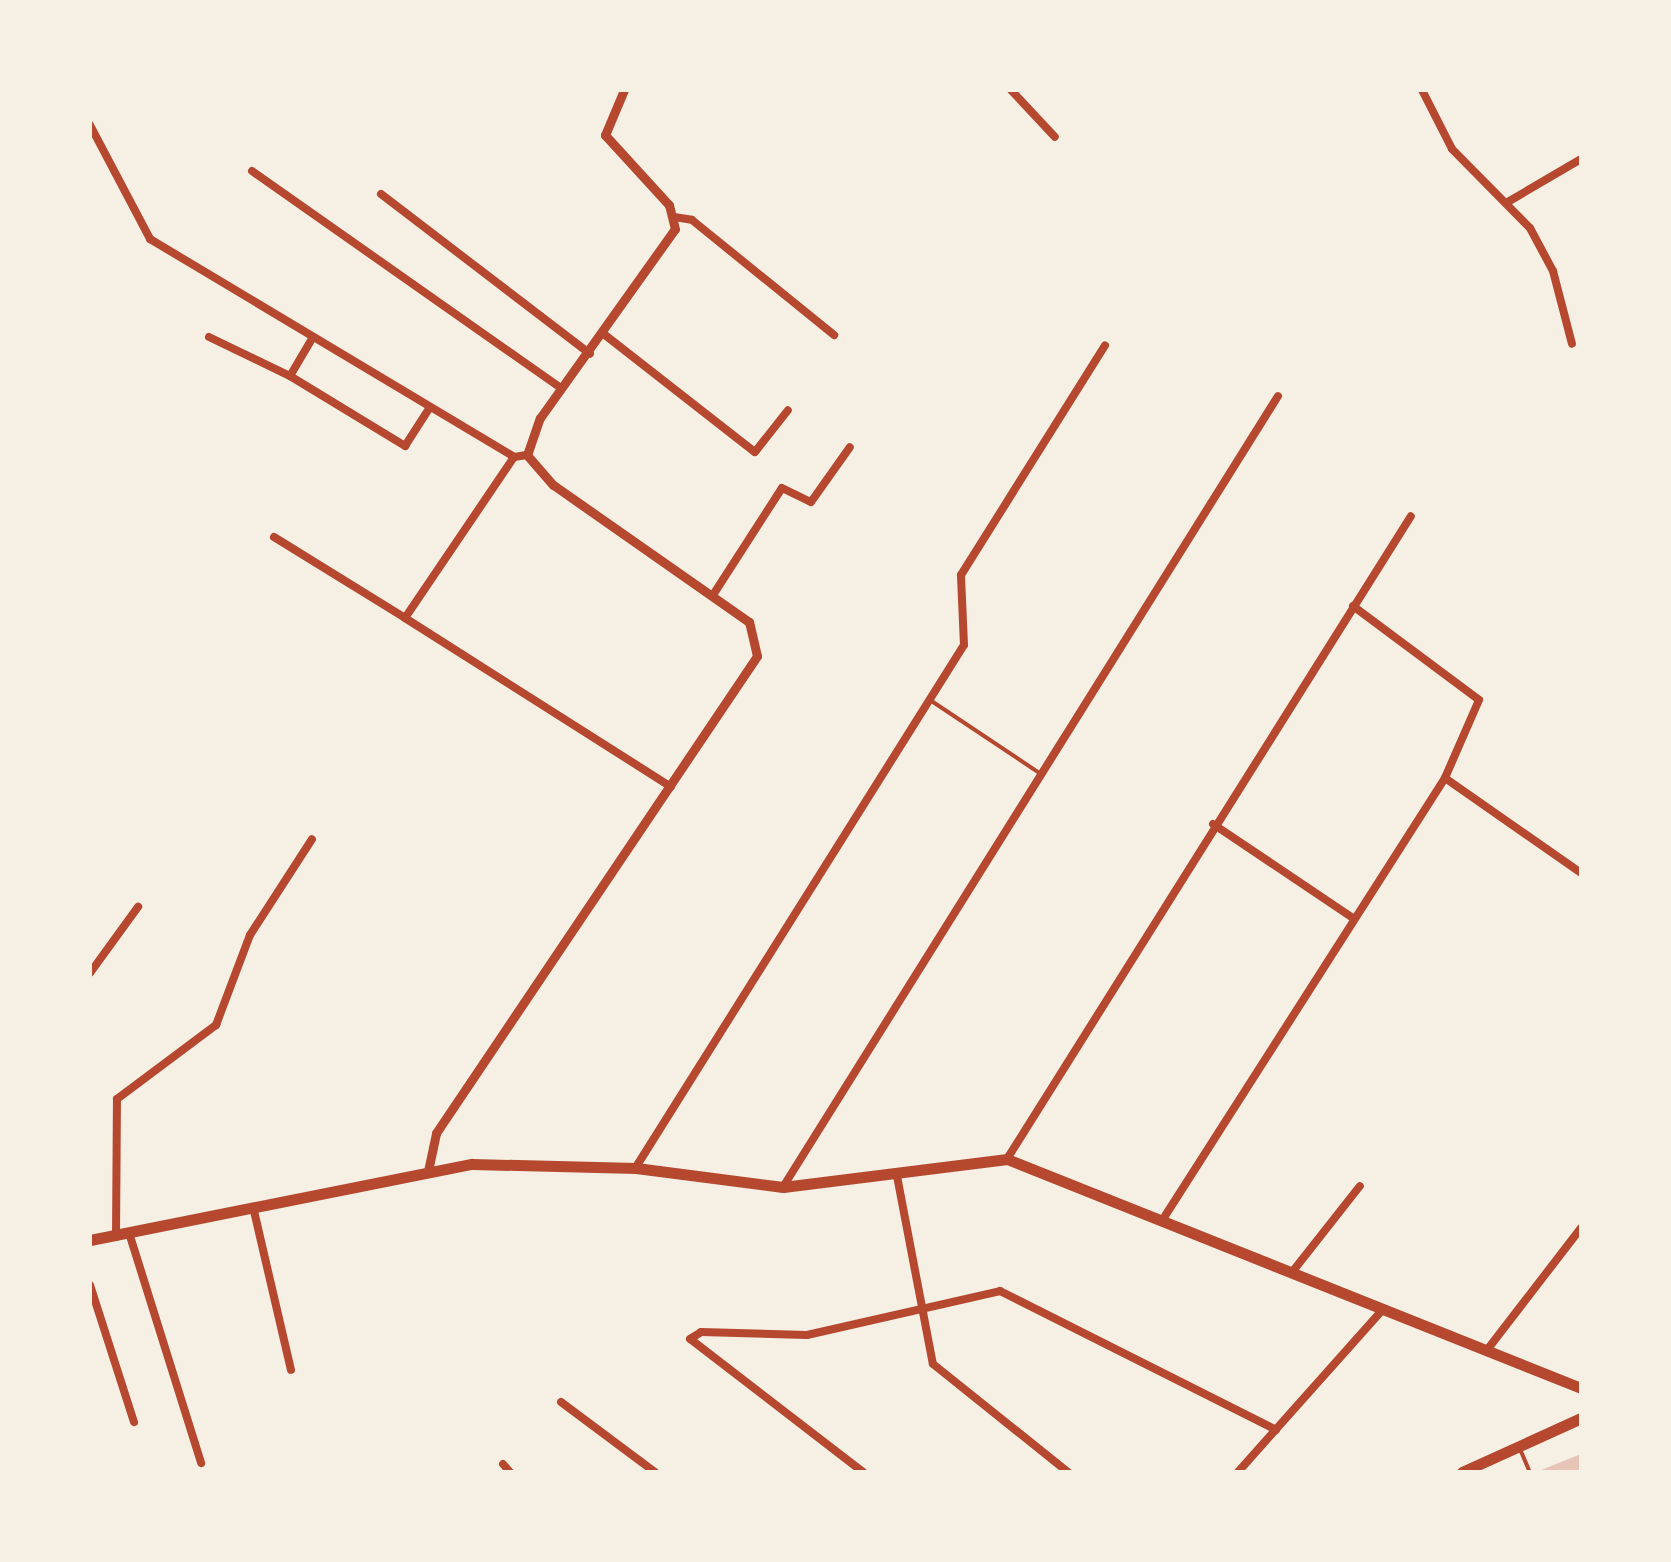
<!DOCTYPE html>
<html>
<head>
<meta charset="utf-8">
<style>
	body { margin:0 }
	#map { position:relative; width:1671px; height:1562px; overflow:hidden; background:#f6efe4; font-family:"Times New Roman",serif }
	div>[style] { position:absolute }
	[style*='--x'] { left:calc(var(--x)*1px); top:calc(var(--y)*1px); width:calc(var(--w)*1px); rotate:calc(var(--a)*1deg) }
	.building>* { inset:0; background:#e6c5b7 }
	.service>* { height:4px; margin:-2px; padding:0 2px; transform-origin:2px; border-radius:2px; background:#b5482f }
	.minor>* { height:8px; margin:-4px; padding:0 4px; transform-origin:4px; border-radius:4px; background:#b5482f }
	.tertiary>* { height:9px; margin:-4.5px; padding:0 4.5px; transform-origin:4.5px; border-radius:4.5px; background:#b5482f }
	.primary>* { height:11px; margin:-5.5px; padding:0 5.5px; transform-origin:5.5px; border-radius:5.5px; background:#b5482f }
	span { translate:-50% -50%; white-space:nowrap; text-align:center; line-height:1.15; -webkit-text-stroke:10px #f6efe4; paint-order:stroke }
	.frame { position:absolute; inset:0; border:92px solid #f6efe4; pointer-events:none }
</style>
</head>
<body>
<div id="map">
	<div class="building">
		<div style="clip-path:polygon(1581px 1454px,1581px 1472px,1536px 1472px)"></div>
	</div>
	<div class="service">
		<div style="--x:930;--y:700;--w:133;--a:33.7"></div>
		<div style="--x:1520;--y:1449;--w:25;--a:67"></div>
	</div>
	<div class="minor">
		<div style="--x:1011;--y:90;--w:64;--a:46.9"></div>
		<div style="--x:1422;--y:90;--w:66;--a:63"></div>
		<div style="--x:1452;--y:149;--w:111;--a:45.4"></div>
		<div style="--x:1530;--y:228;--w:49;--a:61.9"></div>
		<div style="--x:1553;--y:271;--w:75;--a:75.4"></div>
		<div style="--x:90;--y:125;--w:129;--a:62.2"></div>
		<div style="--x:150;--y:239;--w:424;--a:30.9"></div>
		<div style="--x:514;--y:457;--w:13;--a:-9"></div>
		<div style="--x:252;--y:171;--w:378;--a:35.1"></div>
		<div style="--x:381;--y:194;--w:263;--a:37.4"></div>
		<div style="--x:1506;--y:203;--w:87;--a:-30.4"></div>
		<div style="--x:674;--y:217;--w:18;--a:9"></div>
		<div style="--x:692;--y:220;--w:183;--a:39"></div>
		<div style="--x:605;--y:335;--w:190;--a:38"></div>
		<div style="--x:755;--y:452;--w:53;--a:-51.8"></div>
		<div style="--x:209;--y:337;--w:90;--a:25.7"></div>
		<div style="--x:313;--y:337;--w:45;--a:120.5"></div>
		<div style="--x:290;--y:376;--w:135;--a:31.3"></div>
		<div style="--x:405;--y:446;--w:46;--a:-57.3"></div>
		<div style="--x:274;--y:537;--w:154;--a:31.7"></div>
		<div style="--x:405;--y:618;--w:194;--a:-55.9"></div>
		<div style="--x:713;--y:595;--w:127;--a:-57.2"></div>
		<div style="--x:782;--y:488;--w:32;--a:26"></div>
		<div style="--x:811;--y:502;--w:67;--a:-54.7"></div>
		<div style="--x:1353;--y:606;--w:157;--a:36.7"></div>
		<div style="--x:1479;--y:700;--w:85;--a:113.6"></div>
		<div style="--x:405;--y:618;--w:315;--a:32.4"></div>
		<div style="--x:1213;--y:824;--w:169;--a:33.9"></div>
		<div style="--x:90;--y:973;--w:82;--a:-54"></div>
		<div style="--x:1007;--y:1159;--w:759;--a:-57.86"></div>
		<div style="--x:636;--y:1167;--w:616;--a:-57.86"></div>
		<div style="--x:964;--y:645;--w:70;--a:-92.5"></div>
		<div style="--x:961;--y:575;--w:271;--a:-57.9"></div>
		<div style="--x:897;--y:1176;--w:191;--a:79.2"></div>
		<div style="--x:933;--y:1364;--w:173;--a:38.7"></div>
		<div style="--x:783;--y:1187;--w:933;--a:-57.96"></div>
		<div style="--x:254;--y:1211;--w:163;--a:76.9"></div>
		<div style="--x:1165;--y:1216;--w:520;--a:-57.41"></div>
		<div style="--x:1445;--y:778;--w:166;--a:34.9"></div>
		<div style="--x:130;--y:1236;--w:238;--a:72.6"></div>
		<div style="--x:116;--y:1237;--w:138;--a:-89.6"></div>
		<div style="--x:117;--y:1099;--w:124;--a:-36.8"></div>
		<div style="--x:216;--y:1025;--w:96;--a:-69.3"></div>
		<div style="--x:250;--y:935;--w:114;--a:-57.1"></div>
		<div style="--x:1293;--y:1271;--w:108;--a:-51.8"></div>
		<div style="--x:90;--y:1285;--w:144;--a:72.2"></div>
		<div style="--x:1487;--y:1350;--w:154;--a:-52.4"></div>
		<div style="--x:561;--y:1402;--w:117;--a:36.7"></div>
		<div style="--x:503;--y:1464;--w:11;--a:49"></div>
		<div style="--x:863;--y:1472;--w:218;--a:-142.4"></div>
		<div style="--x:690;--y:1339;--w:13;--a:-32"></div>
		<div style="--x:701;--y:1332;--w:106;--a:1.6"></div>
		<div style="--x:807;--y:1335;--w:198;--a:-12.8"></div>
		<div style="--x:1000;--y:1291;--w:309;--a:26.7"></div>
		<div style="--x:1238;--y:1472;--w:218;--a:-48.3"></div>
	</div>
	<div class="tertiary">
		<div style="--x:428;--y:1171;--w:39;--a:-78"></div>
		<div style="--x:436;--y:1133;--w:575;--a:-56.06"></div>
		<div style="--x:757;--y:656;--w:35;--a:-103"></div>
		<div style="--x:749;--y:622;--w:239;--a:-145"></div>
		<div style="--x:553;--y:485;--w:40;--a:-131"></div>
		<div style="--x:527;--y:455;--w:39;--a:-71"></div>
		<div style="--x:540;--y:418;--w:232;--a:-54.5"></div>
		<div style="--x:675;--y:229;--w:25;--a:-104"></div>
		<div style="--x:669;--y:205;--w:95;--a:-132.4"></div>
		<div style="--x:605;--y:135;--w:49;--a:-67.1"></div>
	</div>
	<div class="primary">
		<div style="--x:90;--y:1240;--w:389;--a:-11.3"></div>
		<div style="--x:472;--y:1164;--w:164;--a:1.4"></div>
		<div style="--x:636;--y:1168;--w:148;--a:7.4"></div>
		<div style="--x:783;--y:1187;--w:226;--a:-7.1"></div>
		<div style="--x:1007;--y:1159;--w:618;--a:21.75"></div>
		<div style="--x:1462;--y:1472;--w:131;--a:-24.4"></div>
	</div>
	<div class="frame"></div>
</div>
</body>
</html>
